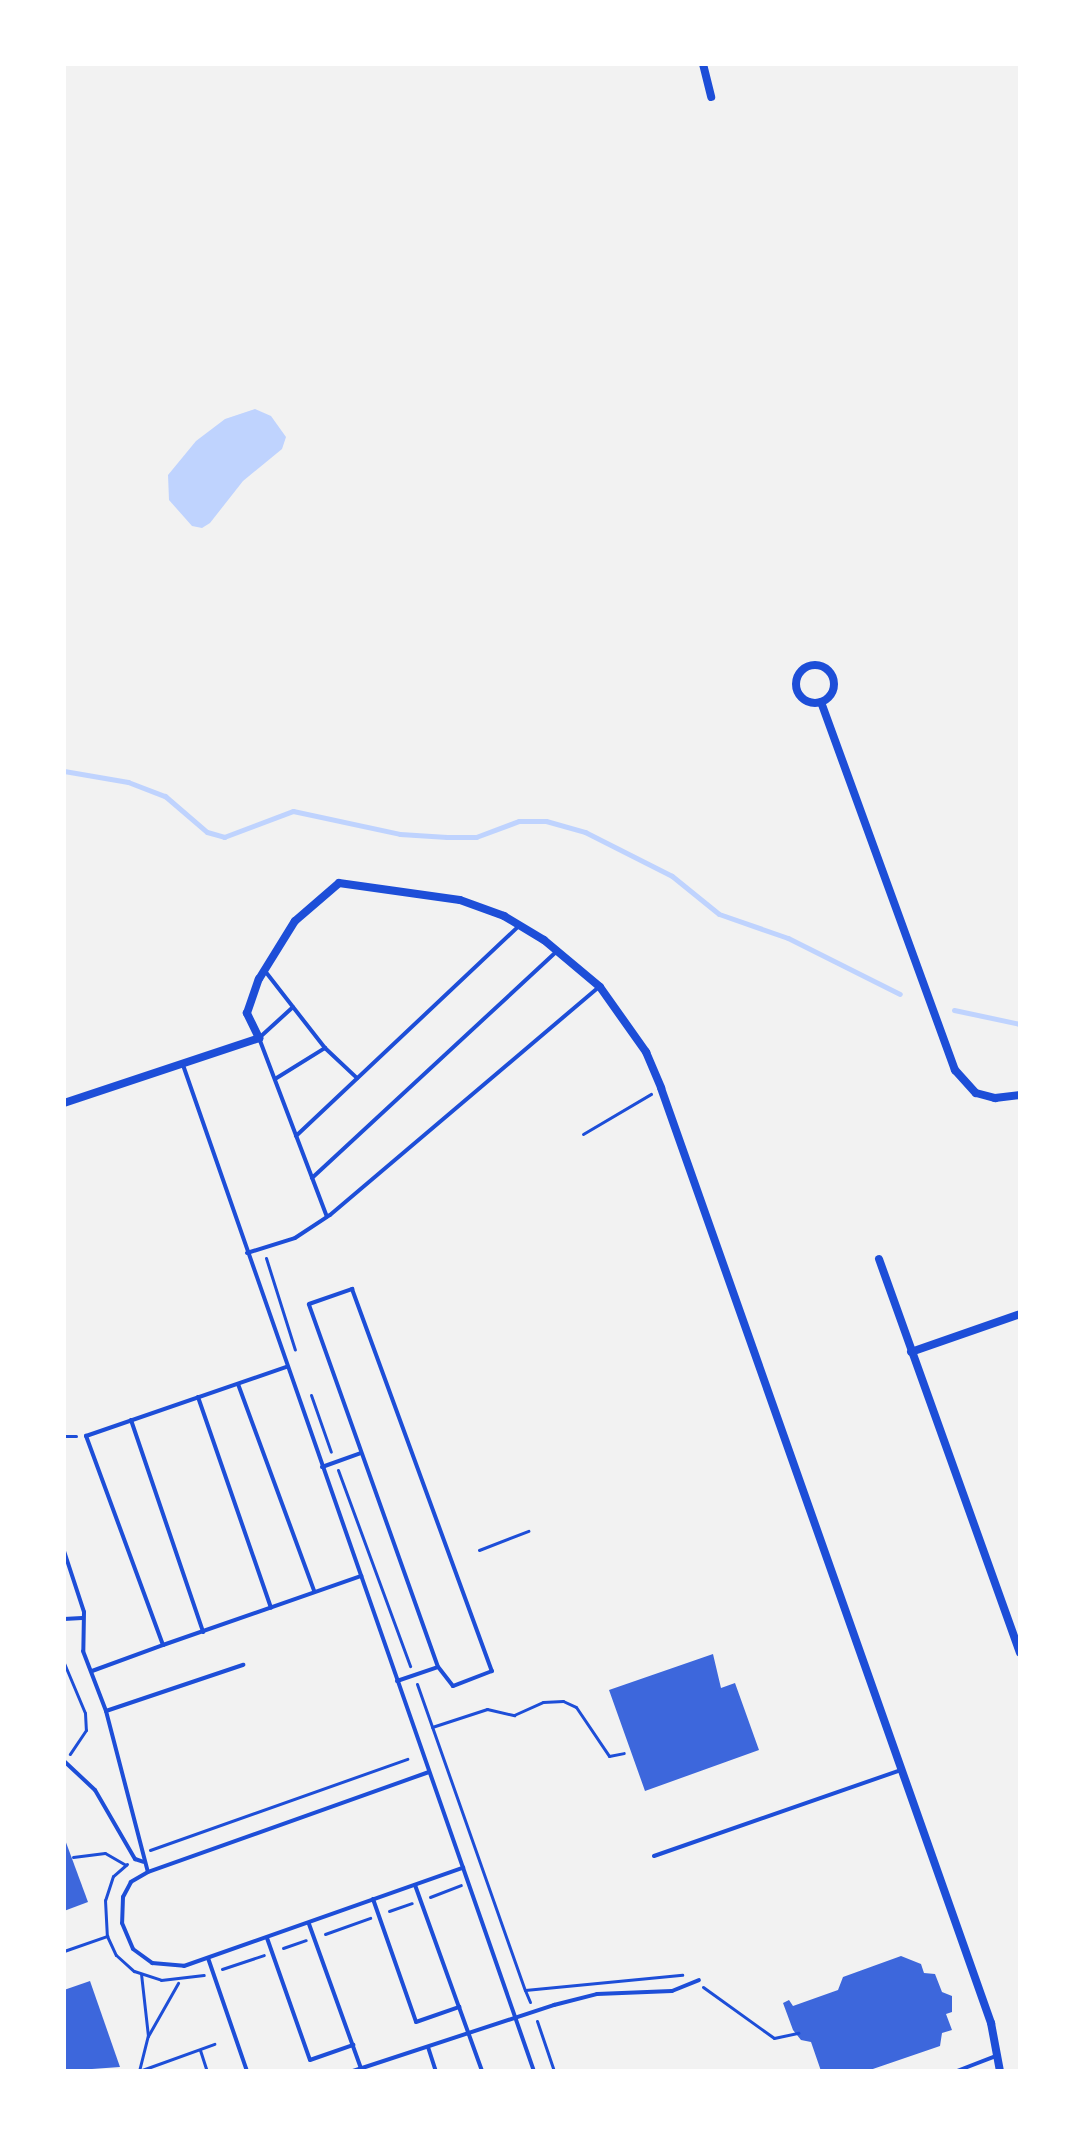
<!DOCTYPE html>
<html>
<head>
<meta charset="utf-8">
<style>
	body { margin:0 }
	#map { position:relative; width:1084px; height:2135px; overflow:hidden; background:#f2f2f2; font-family:Jost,sans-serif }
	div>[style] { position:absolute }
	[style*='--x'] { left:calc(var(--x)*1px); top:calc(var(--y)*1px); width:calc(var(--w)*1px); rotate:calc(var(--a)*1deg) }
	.water>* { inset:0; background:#bfd3fe }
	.stream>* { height:5px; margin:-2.5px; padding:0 2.5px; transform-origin:2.5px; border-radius:2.5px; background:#bfd3fe }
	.building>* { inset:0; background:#3d67dc }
	.path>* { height:3px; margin:-1.5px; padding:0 1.5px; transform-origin:1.5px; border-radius:1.5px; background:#1d4ed8 }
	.service>* { height:4px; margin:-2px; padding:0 2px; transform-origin:2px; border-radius:2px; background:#1d4ed8 }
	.minor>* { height:8px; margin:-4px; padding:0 4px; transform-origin:4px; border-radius:4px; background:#1d4ed8 }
	.minor>.ring { margin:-4px; padding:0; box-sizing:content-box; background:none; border:8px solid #1d4ed8; border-radius:50% }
	span { translate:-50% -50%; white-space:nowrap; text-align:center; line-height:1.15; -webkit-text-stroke:6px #fff; paint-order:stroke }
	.frame { position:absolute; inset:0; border:66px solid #fff; pointer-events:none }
</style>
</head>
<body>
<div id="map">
	<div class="water">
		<div style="clip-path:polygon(255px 409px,271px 416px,286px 437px,282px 449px,243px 481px,210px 523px,202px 528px,192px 526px,169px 500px,168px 475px,196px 441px,225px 419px)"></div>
	</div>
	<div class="stream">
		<div style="--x:64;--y:771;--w:65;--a:9.8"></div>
		<div style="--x:128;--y:782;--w:40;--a:21"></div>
		<div style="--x:165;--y:796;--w:55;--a:40.6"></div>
		<div style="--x:207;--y:832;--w:18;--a:16"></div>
		<div style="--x:224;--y:837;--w:74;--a:-20.6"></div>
		<div style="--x:293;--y:811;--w:109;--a:12.1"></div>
		<div style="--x:400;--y:834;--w:47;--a:3.7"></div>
		<div style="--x:447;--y:837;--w:29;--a:0"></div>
		<div style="--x:476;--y:837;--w:46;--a:-20.4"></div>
		<div style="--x:519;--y:821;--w:27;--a:0"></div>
		<div style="--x:546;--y:821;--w:41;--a:15.8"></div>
		<div style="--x:585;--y:832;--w:97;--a:26.8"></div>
		<div style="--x:672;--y:876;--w:60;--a:39"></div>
		<div style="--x:719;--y:914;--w:73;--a:19.2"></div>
		<div style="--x:788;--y:938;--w:125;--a:26.6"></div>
		<div style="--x:954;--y:1010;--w:67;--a:12"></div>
	</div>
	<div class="building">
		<div style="clip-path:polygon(713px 1654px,721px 1688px,735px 1683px,759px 1750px,645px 1791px,609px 1690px)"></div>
		<div style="clip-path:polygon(64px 1837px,88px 1902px,64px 1911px)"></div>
		<div style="clip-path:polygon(901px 1956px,921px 1964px,924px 1973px,935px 1974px,942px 1992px,952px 1996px,952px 2012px,946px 2014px,952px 2030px,942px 2033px,940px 2046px,867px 2071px,821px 2071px,811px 2042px,801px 2040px,793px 2030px,783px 2003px,789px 2000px,793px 2006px,838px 1990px,843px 1977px)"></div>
		<div style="clip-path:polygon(90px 1981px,120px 2067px,64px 2071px,64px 1990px)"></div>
	</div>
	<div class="path">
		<div style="--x:583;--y:1134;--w:79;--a:-30.5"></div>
		<div style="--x:266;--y:1258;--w:96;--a:72.5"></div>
		<div style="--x:311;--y:1395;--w:60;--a:70.7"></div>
		<div style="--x:64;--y:1436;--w:12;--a:0"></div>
		<div style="--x:338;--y:1470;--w:209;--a:69.8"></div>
		<div style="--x:479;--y:1550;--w:53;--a:-21.2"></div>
		<div style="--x:64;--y:1663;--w:54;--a:67.2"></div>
		<div style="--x:85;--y:1713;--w:17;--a:87"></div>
		<div style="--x:86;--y:1730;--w:29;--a:124"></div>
		<div style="--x:417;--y:1684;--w:324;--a:70.6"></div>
		<div style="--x:432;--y:1727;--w:58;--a:-18.1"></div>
		<div style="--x:487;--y:1709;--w:28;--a:13"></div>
		<div style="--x:514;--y:1715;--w:32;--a:-24"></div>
		<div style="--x:543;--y:1702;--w:20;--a:-3"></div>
		<div style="--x:563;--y:1701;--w:14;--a:25"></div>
		<div style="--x:576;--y:1707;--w:59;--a:56"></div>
		<div style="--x:609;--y:1756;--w:15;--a:-11"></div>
		<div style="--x:150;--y:1850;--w:273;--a:-19.5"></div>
		<div style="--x:73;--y:1857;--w:32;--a:-7"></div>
		<div style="--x:105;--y:1853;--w:24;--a:30"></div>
		<div style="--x:127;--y:1864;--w:18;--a:139"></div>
		<div style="--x:113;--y:1876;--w:25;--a:108"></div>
		<div style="--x:105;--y:1900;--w:36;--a:87"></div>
		<div style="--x:107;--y:1936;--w:21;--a:65"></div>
		<div style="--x:116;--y:1955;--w:24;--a:42"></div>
		<div style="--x:134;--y:1971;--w:28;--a:18"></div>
		<div style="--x:161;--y:1980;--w:43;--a:-6.6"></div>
		<div style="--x:430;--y:1897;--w:33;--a:-21"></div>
		<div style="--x:389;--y:1911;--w:24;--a:-19"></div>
		<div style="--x:325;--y:1934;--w:48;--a:-19.6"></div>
		<div style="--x:283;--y:1948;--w:24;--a:-19"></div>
		<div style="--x:64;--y:1951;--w:46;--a:-19.2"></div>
		<div style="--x:222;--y:1969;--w:44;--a:-18.4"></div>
		<div style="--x:703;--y:1987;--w:87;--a:35.7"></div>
		<div style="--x:774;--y:2038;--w:25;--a:-12"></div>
		<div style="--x:530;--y:2002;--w:13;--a:-113"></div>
		<div style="--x:525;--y:1990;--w:158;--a:-5.5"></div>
		<div style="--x:537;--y:2021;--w:53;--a:71.2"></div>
		<div style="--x:148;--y:2036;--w:61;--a:-60.5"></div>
		<div style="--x:200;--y:2050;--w:22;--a:72"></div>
		<div style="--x:142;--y:2070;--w:77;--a:-19.9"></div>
		<div style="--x:139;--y:2071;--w:36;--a:-76"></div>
		<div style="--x:148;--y:2036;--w:62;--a:-96.4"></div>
	</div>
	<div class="service">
		<div style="--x:265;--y:971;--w:98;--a:52.1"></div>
		<div style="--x:293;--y:1007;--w:46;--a:137.6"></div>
		<div style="--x:259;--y:1038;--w:191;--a:69.2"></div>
		<div style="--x:183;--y:1065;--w:1065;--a:70.77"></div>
		<div style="--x:275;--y:1079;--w:59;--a:-31.8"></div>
		<div style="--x:325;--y:1048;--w:44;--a:43.2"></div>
		<div style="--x:296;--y:1136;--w:306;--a:-43.3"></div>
		<div style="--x:312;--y:1178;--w:334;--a:-42.8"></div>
		<div style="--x:247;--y:1253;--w:50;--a:-17.4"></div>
		<div style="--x:295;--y:1238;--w:42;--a:-33.3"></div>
		<div style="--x:330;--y:1215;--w:351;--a:-40.3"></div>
		<div style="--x:238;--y:1384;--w:221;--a:69.8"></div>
		<div style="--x:198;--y:1397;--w:223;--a:70.9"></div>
		<div style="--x:131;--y:1420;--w:224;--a:71.2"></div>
		<div style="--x:322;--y:1467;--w:41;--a:-19.7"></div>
		<div style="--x:64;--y:1551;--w:64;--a:71.8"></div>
		<div style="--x:84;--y:1612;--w:39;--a:91"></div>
		<div style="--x:83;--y:1651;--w:64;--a:69"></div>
		<div style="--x:106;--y:1711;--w:166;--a:75.4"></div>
		<div style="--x:64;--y:1619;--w:18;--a:-3"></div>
		<div style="--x:163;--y:1645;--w:210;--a:-19.2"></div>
		<div style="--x:92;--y:1671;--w:76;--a:-20.1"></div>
		<div style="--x:163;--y:1645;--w:223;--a:-110.2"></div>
		<div style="--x:86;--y:1436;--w:212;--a:-19"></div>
		<div style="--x:397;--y:1681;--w:43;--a:-18.9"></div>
		<div style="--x:438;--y:1667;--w:385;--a:-109.6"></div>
		<div style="--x:309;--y:1304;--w:46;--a:-19.2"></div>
		<div style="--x:352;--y:1289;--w:407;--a:69.9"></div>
		<div style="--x:492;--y:1671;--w:42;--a:159"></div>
		<div style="--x:453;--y:1686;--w:24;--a:-128"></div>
		<div style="--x:106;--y:1711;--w:145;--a:-18.6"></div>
		<div style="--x:64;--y:1761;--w:42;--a:43.1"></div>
		<div style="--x:95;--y:1790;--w:80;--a:59.9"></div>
		<div style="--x:135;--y:1859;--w:9;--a:18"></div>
		<div style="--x:429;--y:1772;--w:298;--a:160.4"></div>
		<div style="--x:148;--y:1872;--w:20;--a:150"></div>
		<div style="--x:131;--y:1882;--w:17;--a:118"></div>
		<div style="--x:123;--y:1897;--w:26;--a:92"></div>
		<div style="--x:122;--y:1923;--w:28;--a:67"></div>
		<div style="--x:133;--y:1949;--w:24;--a:36"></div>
		<div style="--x:152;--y:1963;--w:32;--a:5"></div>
		<div style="--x:184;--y:1966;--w:296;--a:-19.4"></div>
		<div style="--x:654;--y:1856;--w:262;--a:-19.2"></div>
		<div style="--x:415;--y:1885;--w:130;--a:70.2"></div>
		<div style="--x:373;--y:1899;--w:130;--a:70.7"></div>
		<div style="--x:416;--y:2022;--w:46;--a:-19.2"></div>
		<div style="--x:459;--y:2007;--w:68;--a:70.2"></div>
		<div style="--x:309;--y:1924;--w:156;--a:70.2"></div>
		<div style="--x:267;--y:1938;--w:129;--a:70.6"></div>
		<div style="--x:310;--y:2060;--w:46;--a:-19.2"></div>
		<div style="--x:208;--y:1958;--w:120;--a:71"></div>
		<div style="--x:428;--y:2047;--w:25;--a:72"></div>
		<div style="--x:353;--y:2071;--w:212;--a:-18.2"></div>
		<div style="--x:554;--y:2005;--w:44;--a:-14.3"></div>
		<div style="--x:597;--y:1994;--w:75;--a:-2.3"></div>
		<div style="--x:672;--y:1991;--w:29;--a:-22"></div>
		<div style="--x:957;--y:2071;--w:42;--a:-21"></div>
	</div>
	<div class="minor">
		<div style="--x:703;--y:64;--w:34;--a:76"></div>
		<div class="ring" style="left:796px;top:665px;width:30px;height:30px"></div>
		<div style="--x:821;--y:702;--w:392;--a:70"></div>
		<div style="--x:955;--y:1070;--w:31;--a:48"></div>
		<div style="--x:976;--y:1093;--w:20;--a:15"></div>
		<div style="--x:995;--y:1098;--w:25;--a:-7"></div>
		<div style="--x:64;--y:1103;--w:206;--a:-18.4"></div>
		<div style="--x:259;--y:1038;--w:28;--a:-116"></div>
		<div style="--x:247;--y:1013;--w:36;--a:-71"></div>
		<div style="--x:259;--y:979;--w:68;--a:-58.2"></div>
		<div style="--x:295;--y:921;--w:58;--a:-40.8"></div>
		<div style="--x:339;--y:883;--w:122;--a:8"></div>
		<div style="--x:460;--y:900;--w:47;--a:20"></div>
		<div style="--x:504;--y:916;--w:47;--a:31"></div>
		<div style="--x:544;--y:940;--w:73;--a:40"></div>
		<div style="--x:600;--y:987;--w:80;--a:54.7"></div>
		<div style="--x:646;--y:1052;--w:39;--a:67"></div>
		<div style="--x:661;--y:1088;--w:992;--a:70.56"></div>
		<div style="--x:991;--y:2023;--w:49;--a:79.4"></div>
		<div style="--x:879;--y:1259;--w:418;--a:70.3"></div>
		<div style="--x:911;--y:1352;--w:115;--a:-19.2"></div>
	</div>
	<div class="frame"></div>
</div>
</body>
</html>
